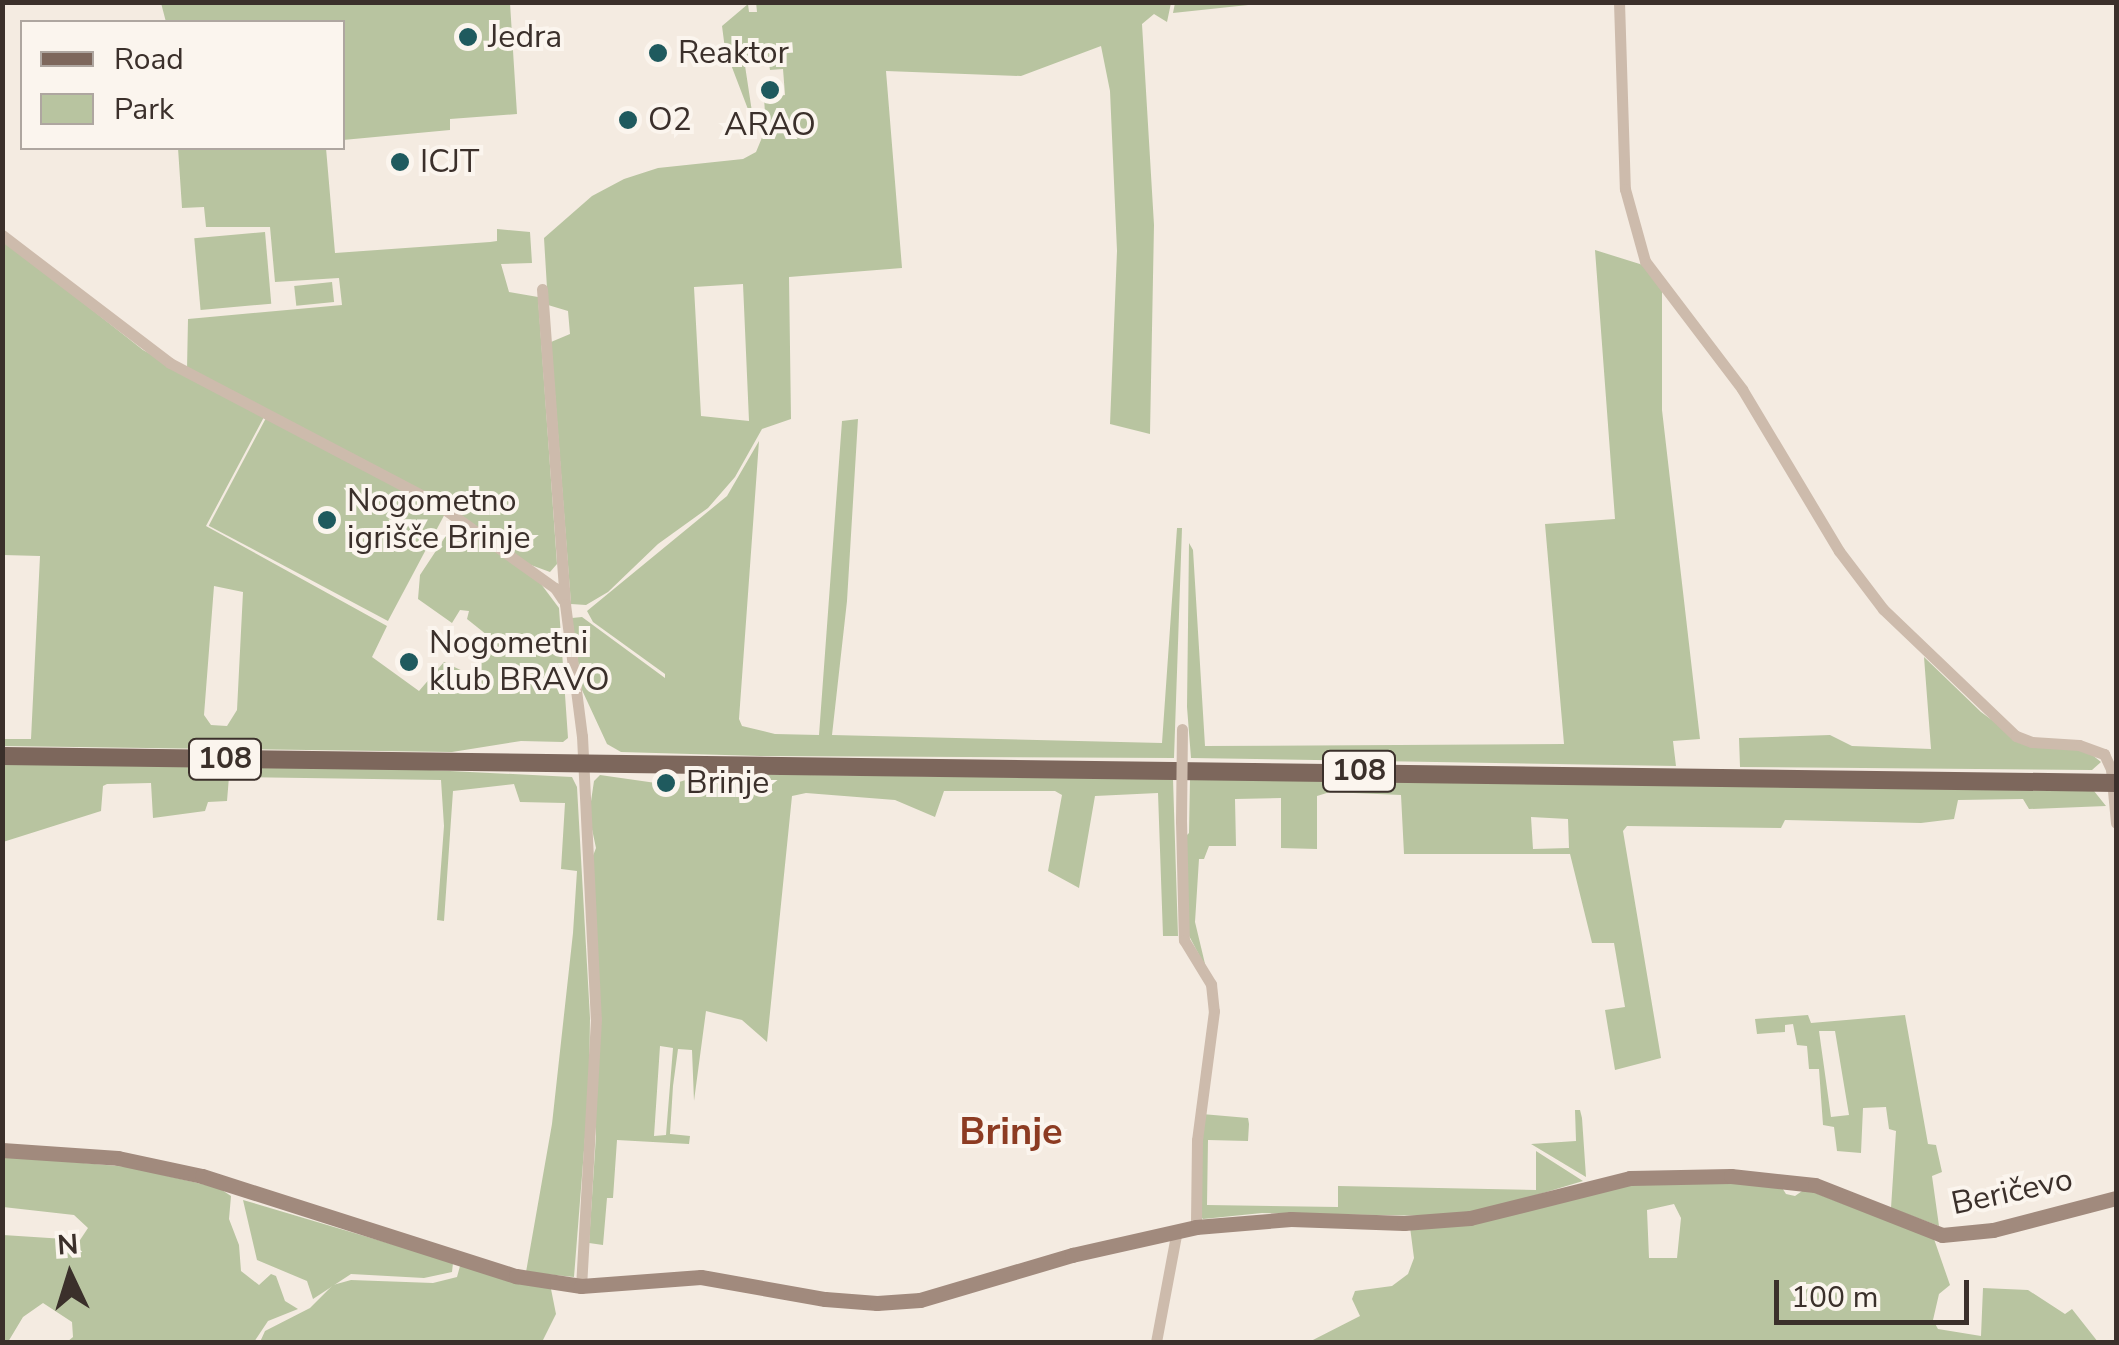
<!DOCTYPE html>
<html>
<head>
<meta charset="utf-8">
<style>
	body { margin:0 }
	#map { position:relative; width:2119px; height:1345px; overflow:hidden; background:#f4ebe1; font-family:"Nunito Sans",sans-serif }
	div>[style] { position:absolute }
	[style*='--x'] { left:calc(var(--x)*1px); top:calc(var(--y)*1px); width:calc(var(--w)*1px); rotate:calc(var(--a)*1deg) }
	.green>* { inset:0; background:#b8c4a0; transform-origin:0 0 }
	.street>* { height:11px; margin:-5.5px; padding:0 5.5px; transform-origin:5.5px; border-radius:5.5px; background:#cdbbac }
	.secondary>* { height:15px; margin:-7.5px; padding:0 7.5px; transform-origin:7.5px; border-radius:7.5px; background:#a18a7d }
	.primary>* { height:18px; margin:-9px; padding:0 9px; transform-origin:9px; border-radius:9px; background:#7d675c }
	.street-bridge>* { height:11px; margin:-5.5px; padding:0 5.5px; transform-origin:5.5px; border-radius:5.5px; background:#cdbbac }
	.dots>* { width:28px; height:28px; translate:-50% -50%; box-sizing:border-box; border:5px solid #fbf5ee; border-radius:50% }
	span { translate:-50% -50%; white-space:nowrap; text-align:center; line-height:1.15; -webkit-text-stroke:8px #fbf5ee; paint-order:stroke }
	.shield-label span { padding:2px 8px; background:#fbf5ee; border:2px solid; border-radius:8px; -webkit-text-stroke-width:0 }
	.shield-label { font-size:30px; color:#3b302b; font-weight:700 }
	.poi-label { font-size:32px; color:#3b302b }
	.left { translate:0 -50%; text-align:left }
	.street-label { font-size:32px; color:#3b302b }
	.quarter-label { font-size:38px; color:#8c3b22; font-weight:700 }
	.frame { position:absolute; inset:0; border:5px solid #3b302b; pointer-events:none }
	.legend { position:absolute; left:20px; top:20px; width:325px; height:130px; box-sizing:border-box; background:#fbf5ee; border:2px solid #aea6a0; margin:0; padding:12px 18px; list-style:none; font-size:30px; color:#3b302b }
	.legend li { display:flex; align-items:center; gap:20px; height:50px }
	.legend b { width:50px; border:2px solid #aea6a0 }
	.north { position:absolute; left:20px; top:1225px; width:100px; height:100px; -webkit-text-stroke:8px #fbf5ee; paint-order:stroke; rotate:356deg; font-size:28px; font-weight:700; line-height:40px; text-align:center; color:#3b302b }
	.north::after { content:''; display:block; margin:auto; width:35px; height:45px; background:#3b302b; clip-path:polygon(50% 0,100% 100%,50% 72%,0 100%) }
	.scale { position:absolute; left:1774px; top:1280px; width:195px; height:45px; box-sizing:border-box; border:5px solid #3b302b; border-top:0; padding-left:12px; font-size:30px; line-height:35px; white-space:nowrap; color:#3b302b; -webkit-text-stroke:8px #fbf5ee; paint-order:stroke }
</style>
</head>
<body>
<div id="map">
	<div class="green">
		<div style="clip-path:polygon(evenodd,756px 2px,1171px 3px,1167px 22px,1154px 14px,1142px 24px,1154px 225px,1150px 434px,1110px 424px,1117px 251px,1110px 91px,1101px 46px,1021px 76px,886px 71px,902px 268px,789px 277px,791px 419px,762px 429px,735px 477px,708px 508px,658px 544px,608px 592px,586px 605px,571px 604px,551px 342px,570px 334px,568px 311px,548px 305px,544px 238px,592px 196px,624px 179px,658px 168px,743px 159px,756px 152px,766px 128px,764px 98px,785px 95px,783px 69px,770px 70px,768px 57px,744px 59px,754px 125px,725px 49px,722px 26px,748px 4px,749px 12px,757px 12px,756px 2px,743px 284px,749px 421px,701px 416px,694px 287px,743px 284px)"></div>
		<div style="clip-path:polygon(161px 3px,510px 3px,517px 114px,450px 119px,450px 130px,343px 140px,342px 22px,166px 22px)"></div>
		<div style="clip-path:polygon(1175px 3px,1267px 3px,1173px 13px)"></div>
		<div style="clip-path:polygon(178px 148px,326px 148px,335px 253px,490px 242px,497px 241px,497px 229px,530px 232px,532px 263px,501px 264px,509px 292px,538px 297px,557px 564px,550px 572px,520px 561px,436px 498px,187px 369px,188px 319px,342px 305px,339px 278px,275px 282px,270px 227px,206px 227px,204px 207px,182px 208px)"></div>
		<div style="left:265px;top:232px;width:72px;height:71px;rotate:85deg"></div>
		<div style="clip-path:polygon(evenodd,2px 239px,143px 350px,264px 417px,206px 526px,387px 626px,372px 657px,419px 691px,444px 662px,471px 675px,492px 639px,467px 619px,469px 611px,460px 610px,452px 623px,418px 599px,420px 575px,453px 525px,463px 525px,541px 584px,559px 608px,568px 738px,563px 742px,521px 741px,452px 752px,3px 746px,3px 739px,31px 739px,40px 556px,3px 555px,2px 239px,214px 586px,243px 592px,237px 710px,227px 726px,211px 725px,204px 715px,214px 586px)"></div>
		<div style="clip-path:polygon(1595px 250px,1643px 265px,1662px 290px,1662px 410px,1700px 739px,1673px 741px,1676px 766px,1191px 758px,1187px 707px,1189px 543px,1193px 550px,1205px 746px,1564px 744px,1545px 524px,1615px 519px)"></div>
		<div style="left:332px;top:282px;width:20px;height:38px;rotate:84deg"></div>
		<div style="left:266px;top:418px;width:203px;height:122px;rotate:28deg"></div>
		<div style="clip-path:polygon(858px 419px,847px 601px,832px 735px,1162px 743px,1177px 528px,1182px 528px,1174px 758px,760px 756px,621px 752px,607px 744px,582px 690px,572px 618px,582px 617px,665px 678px,665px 674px,593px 622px,587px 611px,727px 496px,759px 441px,739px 719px,742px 726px,775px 734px,819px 735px,842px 421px)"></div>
		<div style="clip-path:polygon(1924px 657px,1981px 712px,2027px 746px,2086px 750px,2101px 762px,2092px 770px,1740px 767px,1739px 738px,1830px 735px,1852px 746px,1931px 749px)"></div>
		<div style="clip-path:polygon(2px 764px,390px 768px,572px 777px,577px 787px,590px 1018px,589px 1087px,574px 1277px,526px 1272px,552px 1124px,573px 933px,577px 871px,561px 869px,565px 803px,520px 802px,514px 784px,453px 791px,444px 921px,437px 920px,444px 826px,441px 780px,229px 777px,227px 801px,208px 802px,205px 811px,153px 818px,151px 783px,107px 784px,103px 786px,101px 811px,3px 842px)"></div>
		<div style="clip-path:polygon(evenodd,704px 774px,1173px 779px,1178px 936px,1163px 936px,1158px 793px,1095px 796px,1079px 888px,1048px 871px,1062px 795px,1055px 791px,944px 791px,935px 817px,895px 800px,806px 793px,792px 796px,767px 1042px,742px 1020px,706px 1011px,694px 1101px,692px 1050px,678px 1049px,673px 1086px,670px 1134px,690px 1136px,689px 1144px,617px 1140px,613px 1198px,607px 1198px,603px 1245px,589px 1243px,596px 1136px,591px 861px,596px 848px,589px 815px,594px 781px,600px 775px,670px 785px,704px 774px,660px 1046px,673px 1048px,666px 1135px,654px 1136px,660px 1046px)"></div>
		<div style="clip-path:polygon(evenodd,1190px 779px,2094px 791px,2106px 806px,2029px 809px,2023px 799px,1958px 800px,1954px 819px,1921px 823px,1785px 820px,1781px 828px,1627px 826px,1623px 831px,1661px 1058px,1615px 1070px,1605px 1010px,1625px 1007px,1614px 943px,1592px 943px,1570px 854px,1404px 854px,1401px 795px,1330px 792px,1317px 796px,1317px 849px,1281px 848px,1281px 798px,1235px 799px,1236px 846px,1209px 846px,1204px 859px,1199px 859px,1195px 922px,1206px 968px,1187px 932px,1185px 837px,1189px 833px,1190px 779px,1531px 817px,1568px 819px,1569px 848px,1533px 849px,1531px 817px)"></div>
		<div style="clip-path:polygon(evenodd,1808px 1015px,1811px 1023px,1905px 1015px,1928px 1144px,1936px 1145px,1942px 1172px,1932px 1176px,1939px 1226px,1891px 1208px,1896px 1131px,1889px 1129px,1886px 1107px,1863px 1108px,1861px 1153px,1837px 1151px,1834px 1127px,1823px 1125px,1819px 1069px,1809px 1069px,1807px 1046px,1797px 1045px,1793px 1024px,1785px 1025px,1785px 1032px,1757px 1034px,1755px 1019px,1808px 1015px,1819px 1031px,1835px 1031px,1849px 1115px,1831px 1117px,1819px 1031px)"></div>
		<div style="clip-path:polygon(1575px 1110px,1580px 1110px,1582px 1118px,1586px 1177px,1531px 1144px,1576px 1141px)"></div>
		<div style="clip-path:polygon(1202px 1114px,1248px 1118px,1249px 1124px,1248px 1141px,1208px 1140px,1207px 1205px,1338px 1207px,1338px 1186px,1536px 1190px,1536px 1151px,1583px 1181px,1487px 1210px,1439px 1216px,1262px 1213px,1203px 1219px,1199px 1215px)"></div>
		<div style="clip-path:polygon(3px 1156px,129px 1167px,219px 1188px,231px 1196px,229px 1219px,239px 1245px,241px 1271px,259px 1285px,271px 1274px,276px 1276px,285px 1301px,298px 1309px,268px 1321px,254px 1342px,67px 1342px,73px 1337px,72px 1322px,43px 1303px,23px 1317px,8px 1342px,3px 1342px,3px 1235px,80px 1240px,88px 1228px,74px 1215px,3px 1207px)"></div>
		<div style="clip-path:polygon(evenodd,1750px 1181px,1781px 1186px,1786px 1194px,1795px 1196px,1805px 1189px,1934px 1239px,1950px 1285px,1939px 1294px,1933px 1320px,1938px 1329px,1981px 1336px,1983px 1288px,2028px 1290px,2065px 1314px,2072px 1309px,2098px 1342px,1309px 1342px,1360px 1316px,1352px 1299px,1355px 1291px,1392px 1286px,1408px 1274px,1414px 1258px,1410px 1227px,1630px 1184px,1750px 1181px,1674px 1204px,1681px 1218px,1677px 1258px,1649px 1258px,1647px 1210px,1674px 1204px)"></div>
		<div style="clip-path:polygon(243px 1200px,445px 1260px,453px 1263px,452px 1272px,424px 1278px,351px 1274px,313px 1299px,307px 1281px,257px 1260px)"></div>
		<div style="clip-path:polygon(460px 1266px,551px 1289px,556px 1314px,542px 1342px,260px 1342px,265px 1331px,310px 1308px,333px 1285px,351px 1280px,433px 1283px,457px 1277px)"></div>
	</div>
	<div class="street">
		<div style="--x:1619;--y:2;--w:187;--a:88.2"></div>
		<div style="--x:1625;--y:189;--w:75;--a:74.5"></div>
		<div style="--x:1645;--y:261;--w:161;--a:52.8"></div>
		<div style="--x:1742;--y:389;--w:189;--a:59.1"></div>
		<div style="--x:1839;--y:551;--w:73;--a:52.8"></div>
		<div style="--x:1883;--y:609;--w:184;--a:43.7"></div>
		<div style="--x:2016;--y:736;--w:17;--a:21"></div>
		<div style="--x:2032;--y:742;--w:47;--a:3.7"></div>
		<div style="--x:2079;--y:745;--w:27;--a:20"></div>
		<div style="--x:2104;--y:754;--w:17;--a:65"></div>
		<div style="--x:2111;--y:769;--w:54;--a:84.7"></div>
		<div style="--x:2;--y:235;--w:211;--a:37.3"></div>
		<div style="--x:170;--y:363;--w:297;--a:27.7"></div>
		<div style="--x:433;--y:501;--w:150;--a:35.5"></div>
		<div style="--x:555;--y:588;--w:14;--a:56"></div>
		<div style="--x:542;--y:289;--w:316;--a:85.8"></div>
		<div style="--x:565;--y:604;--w:133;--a:82.7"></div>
		<div style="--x:582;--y:736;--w:283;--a:87.2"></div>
		<div style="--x:596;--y:1019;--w:267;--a:93.2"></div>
		<div style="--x:1181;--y:821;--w:119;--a:88.6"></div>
		<div style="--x:1184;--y:940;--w:52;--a:58.5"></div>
		<div style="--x:1211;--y:984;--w:27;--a:84"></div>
		<div style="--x:1214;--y:1011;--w:130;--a:97.5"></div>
		<div style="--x:1197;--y:1140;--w:87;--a:90.7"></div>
		<div style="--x:1156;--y:1342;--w:114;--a:-79.4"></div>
	</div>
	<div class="secondary">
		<div style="--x:2;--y:1150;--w:116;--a:3.9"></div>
		<div style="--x:118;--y:1158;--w:86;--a:12.1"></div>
		<div style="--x:202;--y:1176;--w:330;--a:17.7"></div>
		<div style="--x:516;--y:1276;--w:66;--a:8.7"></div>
		<div style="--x:581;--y:1286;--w:120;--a:-4.3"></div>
		<div style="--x:701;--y:1277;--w:126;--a:10.1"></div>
		<div style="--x:825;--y:1299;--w:52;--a:4.4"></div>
		<div style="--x:877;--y:1303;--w:43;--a:-4"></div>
		<div style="--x:920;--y:1300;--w:159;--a:-16.5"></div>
		<div style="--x:1072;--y:1255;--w:127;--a:-12.7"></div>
		<div style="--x:1196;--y:1227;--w:95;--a:-4.8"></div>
		<div style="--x:1291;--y:1219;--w:113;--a:2"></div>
		<div style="--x:1404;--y:1223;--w:66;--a:-4.3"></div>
		<div style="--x:1470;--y:1218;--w:165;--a:-14"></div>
		<div style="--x:1630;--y:1178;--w:101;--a:-1.1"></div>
		<div style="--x:1731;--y:1176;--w:84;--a:6.1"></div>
		<div style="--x:1815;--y:1185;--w:136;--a:21.5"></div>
		<div style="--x:1942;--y:1235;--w:51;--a:-5.6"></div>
		<div style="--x:1993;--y:1230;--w:127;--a:-14.6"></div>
	</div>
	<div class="primary">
		<div style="--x:2;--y:756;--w:2114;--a:0.73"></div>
	</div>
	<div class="street-bridge">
		<div style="--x:1181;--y:821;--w:92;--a:-89.4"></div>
	</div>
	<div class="dots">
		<div style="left:468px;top:37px;background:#1f5a5e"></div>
		<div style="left:658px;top:53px;background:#1f5a5e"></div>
		<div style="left:770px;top:90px;background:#1f5a5e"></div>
		<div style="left:628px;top:120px;background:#1f5a5e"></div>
		<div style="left:400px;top:162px;background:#1f5a5e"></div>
		<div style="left:327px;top:520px;background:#1f5a5e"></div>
		<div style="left:409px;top:662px;background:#1f5a5e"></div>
		<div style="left:666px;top:783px;background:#1f5a5e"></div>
	</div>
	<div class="shield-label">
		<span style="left:225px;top:759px">108</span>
		<span style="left:1359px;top:771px">108</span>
	</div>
	<div class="poi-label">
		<span class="left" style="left:488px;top:37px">Jedra</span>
		<span class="left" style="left:678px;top:53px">Reaktor</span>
		<span class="left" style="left:648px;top:120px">O2</span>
		<span style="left:770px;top:125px">ARAO</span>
		<span class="left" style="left:420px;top:162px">ICJT</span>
		<span class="left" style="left:347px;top:520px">Nogometno<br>igrišče Brinje</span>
		<span class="left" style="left:429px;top:662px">Nogometni<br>klub BRAVO</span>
		<span class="left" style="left:686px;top:783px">Brinje</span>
	</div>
	<div class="street-label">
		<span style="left:2012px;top:1192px;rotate:-12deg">Beričevo</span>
	</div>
	<div class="quarter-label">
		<span style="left:1011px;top:1132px">Brinje</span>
	</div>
	<div class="frame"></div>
	<ul class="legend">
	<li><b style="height:12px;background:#7d675c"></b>Road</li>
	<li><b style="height:28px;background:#b8c4a0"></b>Park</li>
	</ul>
	<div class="north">N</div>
	<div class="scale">100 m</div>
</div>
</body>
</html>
